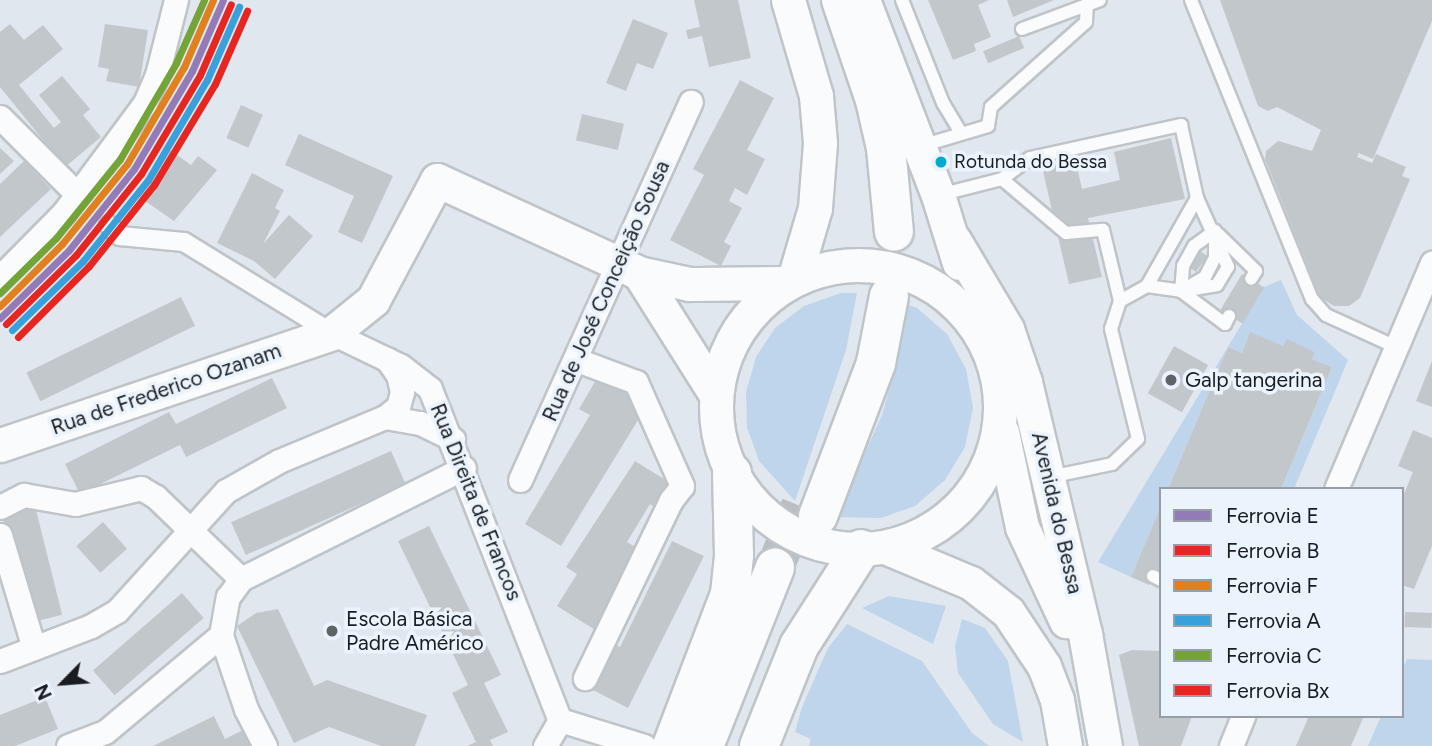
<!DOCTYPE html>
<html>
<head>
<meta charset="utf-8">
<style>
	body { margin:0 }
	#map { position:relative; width:1432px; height:746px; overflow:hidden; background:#e1e7ee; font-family:Figtree,sans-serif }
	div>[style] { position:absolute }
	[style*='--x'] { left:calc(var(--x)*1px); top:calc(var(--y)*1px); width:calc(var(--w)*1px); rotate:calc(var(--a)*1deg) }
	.green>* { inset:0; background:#bfd5eb }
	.building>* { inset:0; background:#c2c7cc; transform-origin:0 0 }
	.motorway-tunnel>* { height:38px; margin-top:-19px; transform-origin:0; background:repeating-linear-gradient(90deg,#b9bfc5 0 38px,transparent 0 57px) }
	.roads { filter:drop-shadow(2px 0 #bfc4c9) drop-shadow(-2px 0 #bfc4c9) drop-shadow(0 2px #bfc4c9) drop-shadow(0 -2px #bfc4c9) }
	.service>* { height:12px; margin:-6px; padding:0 6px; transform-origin:6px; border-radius:6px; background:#fafbfc }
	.pedestrian>* { height:18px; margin:-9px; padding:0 9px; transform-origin:9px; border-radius:9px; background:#fafbfc }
	.minor>* { height:23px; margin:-11.5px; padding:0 11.5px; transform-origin:11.5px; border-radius:11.5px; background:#fafbfc }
	.secondary>* { height:33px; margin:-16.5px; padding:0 16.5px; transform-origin:16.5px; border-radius:16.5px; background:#fafbfc }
	.secondary>.ring { margin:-16.5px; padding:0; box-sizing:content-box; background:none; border:33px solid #fafbfc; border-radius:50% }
	.motorway>* { height:38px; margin:-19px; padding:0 19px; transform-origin:19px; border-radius:19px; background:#fafbfc }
	.rail-1>* { height:7px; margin:-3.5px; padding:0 3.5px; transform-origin:3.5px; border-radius:3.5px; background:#937bb8 }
	.rail-2>* { height:7px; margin:-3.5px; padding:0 3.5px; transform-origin:3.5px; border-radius:3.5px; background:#e62621 }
	.rail-3>* { height:7px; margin:-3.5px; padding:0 3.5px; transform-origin:3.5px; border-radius:3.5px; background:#e0801f }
	.rail-4>* { height:7px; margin:-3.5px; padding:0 3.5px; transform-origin:3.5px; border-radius:3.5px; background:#38a0da }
	.rail-5>* { height:7px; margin:-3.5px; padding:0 3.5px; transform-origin:3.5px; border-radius:3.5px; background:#74a438 }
	.rail-6>* { height:7px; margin:-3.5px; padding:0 3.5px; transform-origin:3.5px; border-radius:3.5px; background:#e62621 }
	.dots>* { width:19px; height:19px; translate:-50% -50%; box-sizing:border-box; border:4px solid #ebf4fd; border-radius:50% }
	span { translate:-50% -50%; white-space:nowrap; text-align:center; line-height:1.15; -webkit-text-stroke:7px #ebf4fd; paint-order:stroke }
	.bus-label { font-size:19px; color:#191d21 }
	.left { translate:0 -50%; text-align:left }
	.street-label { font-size:21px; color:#191d21 }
	.poi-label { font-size:21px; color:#191d21 }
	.legend { position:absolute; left:1159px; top:487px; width:245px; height:231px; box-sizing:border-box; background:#ebf4fd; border:2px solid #979ea5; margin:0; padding:9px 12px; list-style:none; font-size:21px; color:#191d21 }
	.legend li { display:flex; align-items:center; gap:14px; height:35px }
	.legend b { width:35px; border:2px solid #979ea5 }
	.north { position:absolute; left:28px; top:648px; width:70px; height:70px; -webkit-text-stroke:5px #ebf4fd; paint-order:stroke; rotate:245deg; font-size:19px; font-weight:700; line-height:28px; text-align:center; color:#191d21 }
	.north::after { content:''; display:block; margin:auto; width:24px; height:32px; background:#191d21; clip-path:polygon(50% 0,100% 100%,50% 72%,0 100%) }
</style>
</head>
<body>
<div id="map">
	<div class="green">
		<div style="clip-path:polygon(1281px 280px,1297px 315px,1348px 360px,1294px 489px,1281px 489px,1332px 367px,1312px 359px,1315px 352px,1287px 340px,1283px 346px,1250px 333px,1242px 353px,1228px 347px,1168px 489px,1161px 489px,1161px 506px,1131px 577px,1098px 562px,1264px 287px)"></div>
		<div style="clip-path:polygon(841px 293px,857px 293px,846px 350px,795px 501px,759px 461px,747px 427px,746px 392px,756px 357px,775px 328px,804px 306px)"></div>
		<div style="clip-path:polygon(903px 303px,917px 308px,947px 334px,966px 369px,973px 408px,965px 447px,945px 480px,915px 506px,881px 518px,836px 517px,882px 415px,897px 362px)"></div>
		<div style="clip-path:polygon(889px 596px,946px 606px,933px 644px,862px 608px)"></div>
		<div style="clip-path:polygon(962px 619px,985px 628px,1008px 661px,1023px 742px,993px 724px,958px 673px,955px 646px)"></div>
		<div style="clip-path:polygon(847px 624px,922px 661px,972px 733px,989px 746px,809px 746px,811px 739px,795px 732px,802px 707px,828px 648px)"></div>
		<div style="clip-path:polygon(1407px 659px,1432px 660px,1432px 746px,1368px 746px,1381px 716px,1402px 716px,1402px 670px)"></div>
	</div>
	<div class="building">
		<div style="clip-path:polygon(694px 0,738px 0,751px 58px,709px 67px,702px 36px,688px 39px,686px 30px,700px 27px)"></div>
		<div style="clip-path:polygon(928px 0,989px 0,978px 5px,991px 37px,974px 44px,976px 51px,953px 60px)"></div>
		<div style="clip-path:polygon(1007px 0,1054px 0,1013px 17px)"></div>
		<div style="clip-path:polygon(1220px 0,1432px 0,1432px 21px,1373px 159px,1359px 153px,1357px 157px,1372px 163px,1376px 154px,1406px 167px,1402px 176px,1410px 179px,1360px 298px,1349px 306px,1334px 306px,1320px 297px,1265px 159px,1266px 151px,1278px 141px,1312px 151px,1321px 130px,1277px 107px,1268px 111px,1258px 106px)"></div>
		<div style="clip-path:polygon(633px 19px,668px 33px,653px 69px,637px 63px,626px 91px,606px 83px)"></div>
		<div style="clip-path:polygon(10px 24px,24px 40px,43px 25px,63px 49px,19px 85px,54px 128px,61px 122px,39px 95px,62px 76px,90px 109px,83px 115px,101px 137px,65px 167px,0 87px,0 32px)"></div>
		<div style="clip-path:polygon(105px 24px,148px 30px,139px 87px,106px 81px,109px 69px,98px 67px)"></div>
		<div style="left:1019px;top:36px;width:13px;height:39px;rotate:67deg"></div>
		<div style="clip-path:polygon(740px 80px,774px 98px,747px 150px,765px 159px,747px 195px,735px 188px,729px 201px,742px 208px,724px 242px,731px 246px,721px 266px,670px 240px,704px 175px,693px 169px)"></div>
		<div style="left:241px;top:105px;width:24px;height:36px;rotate:24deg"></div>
		<div style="left:582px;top:114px;width:43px;height:27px;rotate:13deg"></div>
		<div style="clip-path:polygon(299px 134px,393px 176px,362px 243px,338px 232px,354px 196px,285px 165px)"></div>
		<div style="clip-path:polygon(1171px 138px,1185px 199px,1088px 218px,1102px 277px,1069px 284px,1042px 167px,1075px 159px,1082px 189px,1120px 180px,1114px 152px)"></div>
		<div style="clip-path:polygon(0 148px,14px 161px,0 174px)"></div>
		<div style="clip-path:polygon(167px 148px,191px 165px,198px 156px,217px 170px,174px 221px,135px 194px)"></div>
		<div style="clip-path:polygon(24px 161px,51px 189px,0 237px,0 184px)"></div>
		<div style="clip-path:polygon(252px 173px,284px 190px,275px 208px,280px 211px,263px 244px,289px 215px,313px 236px,275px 279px,254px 261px,217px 243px)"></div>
		<div style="clip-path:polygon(1200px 251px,1207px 256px,1196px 272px,1190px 268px)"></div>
		<div style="left:1242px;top:274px;width:26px;height:42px;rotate:31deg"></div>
		<div style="left:181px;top:297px;width:32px;height:172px;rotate:64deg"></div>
		<div style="clip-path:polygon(1250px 332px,1283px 346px,1287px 339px,1315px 352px,1312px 359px,1332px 367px,1281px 489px,1168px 489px,1228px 347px,1242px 353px)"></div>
		<div style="left:1174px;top:346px;width:39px;height:54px;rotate:29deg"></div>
		<div style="clip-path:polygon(1432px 361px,1432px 407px,1416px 401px)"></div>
		<div style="clip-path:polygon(600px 373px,649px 402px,561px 546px,525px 524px,590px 415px,579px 409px)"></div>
		<div style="clip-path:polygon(272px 378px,287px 408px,186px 457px,180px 445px,80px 494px,65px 464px,169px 412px,176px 424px)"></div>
		<div style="clip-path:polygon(1413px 430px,1432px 438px,1432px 546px,1414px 589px,1402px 585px,1402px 499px,1413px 472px,1398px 466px)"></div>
		<div style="left:391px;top:451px;width:36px;height:175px;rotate:66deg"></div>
		<div style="clip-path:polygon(635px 461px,672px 484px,657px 509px,650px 504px,627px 542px,642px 551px,600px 633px,557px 606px,577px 574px,566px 567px)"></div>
		<div style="left:35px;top:506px;width:112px;height:34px;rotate:76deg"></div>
		<div style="clip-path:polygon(1161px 506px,1161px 570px,1156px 568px,1149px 585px,1131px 577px)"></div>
		<div style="left:103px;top:522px;width:36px;height:36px;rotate:48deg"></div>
		<div style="clip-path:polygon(429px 526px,501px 675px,484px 683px,508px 732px,490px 740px,493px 746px,467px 746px,476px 742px,452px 693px,468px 685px,398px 541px)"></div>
		<div style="clip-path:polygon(672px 541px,704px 556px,628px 708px,591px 689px,614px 644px,620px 647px)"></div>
		<div style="left:182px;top:593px;width:33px;height:118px;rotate:49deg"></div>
		<div style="clip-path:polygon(278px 609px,314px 686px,327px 680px,427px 715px,415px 746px,381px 746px,329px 727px,294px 743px,237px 626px,256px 613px)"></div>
		<div style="left:1405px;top:612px;width:27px;height:15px;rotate:2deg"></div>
		<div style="clip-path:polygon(1132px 650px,1161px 651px,1161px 716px,1192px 716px,1181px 746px,1139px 746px,1119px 655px)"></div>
		<div style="clip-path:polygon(45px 697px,58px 729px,15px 746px,0 746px,0 715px)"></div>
		<div style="clip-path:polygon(214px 716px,225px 739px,243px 730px,251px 746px,153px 746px)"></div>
		<div style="clip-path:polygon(1309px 716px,1364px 716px,1351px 746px,1296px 746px)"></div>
	</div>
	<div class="motorway-tunnel">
		<div style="--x:889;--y:296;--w:64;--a:-85.5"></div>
		<div style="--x:775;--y:568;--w:67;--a:-68"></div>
	</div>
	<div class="roads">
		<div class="service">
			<div style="--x:902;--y:0;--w:111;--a:68.3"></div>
			<div style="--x:943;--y:103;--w:35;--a:59"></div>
			<div style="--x:1191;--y:0;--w:323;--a:68"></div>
			<div style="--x:1312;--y:299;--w:21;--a:49"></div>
			<div style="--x:1326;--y:315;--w:77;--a:24.6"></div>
			<div style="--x:1022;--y:29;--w:83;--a:-20.4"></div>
			<div style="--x:921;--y:146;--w:70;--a:-16.6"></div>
			<div style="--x:988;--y:126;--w:19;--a:-81"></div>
			<div style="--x:991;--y:107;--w:127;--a:-41.8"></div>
			<div style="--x:1086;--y:22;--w:17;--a:-87"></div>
			<div style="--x:1002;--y:179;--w:35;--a:-37"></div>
			<div style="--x:1030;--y:158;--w:155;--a:-12.3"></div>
			<div style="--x:1181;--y:125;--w:75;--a:77.6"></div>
			<div style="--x:1197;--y:198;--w:101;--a:119.6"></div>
			<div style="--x:1147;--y:286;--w:31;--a:151"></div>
			<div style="--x:939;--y:195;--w:65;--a:-14.3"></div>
			<div style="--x:1002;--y:179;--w:84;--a:40.2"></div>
			<div style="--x:1066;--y:233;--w:37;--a:-5"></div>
			<div style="--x:1103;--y:230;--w:73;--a:76.5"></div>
			<div style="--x:1120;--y:301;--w:29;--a:108"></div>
			<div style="--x:1111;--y:329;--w:113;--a:76.2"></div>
			<div style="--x:1138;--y:439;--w:36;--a:136"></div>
			<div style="--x:1112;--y:464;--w:63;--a:168.2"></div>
			<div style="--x:1218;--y:234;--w:53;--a:44.2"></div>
			<div style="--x:1256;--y:271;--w:9;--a:122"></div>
			<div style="--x:1147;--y:286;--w:34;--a:8"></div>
			<div style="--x:1181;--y:291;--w:36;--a:-9"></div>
			<div style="--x:1217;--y:285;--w:21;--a:-59"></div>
			<div style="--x:1228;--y:267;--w:76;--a:-114.2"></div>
			<div style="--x:1188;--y:287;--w:20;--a:-30"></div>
			<div style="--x:1205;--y:277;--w:22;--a:-63"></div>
			<div style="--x:1215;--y:257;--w:16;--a:-90"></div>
			<div style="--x:1181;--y:291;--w:25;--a:-85"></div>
			<div style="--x:1183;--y:266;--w:23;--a:-61"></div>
			<div style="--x:1194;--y:246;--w:26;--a:-36"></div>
			<div style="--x:1181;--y:291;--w:55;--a:36.9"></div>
			<div style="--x:1225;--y:324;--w:9;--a:-63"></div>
			<div style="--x:1153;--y:576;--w:9;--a:27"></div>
		</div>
		<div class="pedestrian">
			<div style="--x:109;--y:225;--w:16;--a:45"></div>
			<div style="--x:120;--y:236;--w:64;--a:5.4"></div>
			<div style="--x:184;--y:242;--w:174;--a:31.6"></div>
		</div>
		<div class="minor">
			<div style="--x:0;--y:117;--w:109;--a:45"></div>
			<div style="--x:0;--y:277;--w:91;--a:-45.4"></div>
			<div style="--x:64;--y:212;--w:136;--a:-53.4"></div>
			<div style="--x:145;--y:103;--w:30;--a:-67"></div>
			<div style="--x:157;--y:75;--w:77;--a:-75.8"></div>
			<div style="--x:332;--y:333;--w:76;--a:25.6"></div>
			<div style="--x:401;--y:366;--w:37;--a:38"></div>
			<div style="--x:430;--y:389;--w:356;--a:68.6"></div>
			<div style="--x:577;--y:360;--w:63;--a:20.4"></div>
			<div style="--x:636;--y:382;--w:114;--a:66.1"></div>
			<div style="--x:682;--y:486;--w:18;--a:128"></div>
			<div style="--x:671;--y:500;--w:198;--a:115.8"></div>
			<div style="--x:385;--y:417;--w:36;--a:10"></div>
			<div style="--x:420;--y:423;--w:37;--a:26"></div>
			<div style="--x:520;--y:480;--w:415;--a:-65.7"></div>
			<div style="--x:1336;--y:489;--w:246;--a:-67"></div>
			<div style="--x:0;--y:507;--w:27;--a:-27"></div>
			<div style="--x:24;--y:495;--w:52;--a:10"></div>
			<div style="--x:75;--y:504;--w:68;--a:-13.6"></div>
			<div style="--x:141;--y:488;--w:17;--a:31"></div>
			<div style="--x:156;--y:497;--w:118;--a:44"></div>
			<div style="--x:0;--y:535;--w:118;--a:73.3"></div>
			<div style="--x:0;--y:661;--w:97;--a:-21"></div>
			<div style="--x:91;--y:626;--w:30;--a:-30"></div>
			<div style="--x:117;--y:611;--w:162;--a:-47.8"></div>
			<div style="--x:226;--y:491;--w:61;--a:-29.5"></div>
			<div style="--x:279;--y:461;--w:115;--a:-22.5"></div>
			<div style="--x:385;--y:417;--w:16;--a:-38"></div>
			<div style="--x:398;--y:407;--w:16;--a:-75"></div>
			<div style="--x:402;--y:392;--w:17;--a:-103"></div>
			<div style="--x:398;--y:375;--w:19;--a:-125"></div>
			<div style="--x:560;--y:720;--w:88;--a:17.2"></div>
			<div style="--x:68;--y:746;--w:40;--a:-21"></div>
			<div style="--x:105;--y:732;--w:151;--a:-39.9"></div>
			<div style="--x:265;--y:746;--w:42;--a:-117.2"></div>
			<div style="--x:246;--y:709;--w:78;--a:-108.7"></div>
			<div style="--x:221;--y:635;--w:39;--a:-80"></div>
			<div style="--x:228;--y:597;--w:22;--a:-54"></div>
			<div style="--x:241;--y:579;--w:249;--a:-26.5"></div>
			<div style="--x:545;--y:746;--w:30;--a:-60"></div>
			<div style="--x:1231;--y:746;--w:32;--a:-68"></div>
		</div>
		<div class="secondary">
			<div style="--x:788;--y:0;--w:100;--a:73.7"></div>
			<div style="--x:816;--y:96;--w:47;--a:85.1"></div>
			<div style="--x:820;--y:143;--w:65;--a:94.4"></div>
			<div style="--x:815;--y:208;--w:74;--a:106.5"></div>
			<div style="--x:863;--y:0;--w:209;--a:69"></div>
			<div style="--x:938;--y:195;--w:71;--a:72.8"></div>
			<div style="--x:954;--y:240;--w:104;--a:59.2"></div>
			<div style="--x:1007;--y:329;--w:56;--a:71.2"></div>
			<div style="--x:1025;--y:382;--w:259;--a:76.6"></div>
			<div style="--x:1085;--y:634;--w:114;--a:79.9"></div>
			<div class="ring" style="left:716px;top:265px;width:251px;height:251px"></div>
			<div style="--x:639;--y:273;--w:144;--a:57.7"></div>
			<div style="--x:1002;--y:432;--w:97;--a:78.1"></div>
			<div style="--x:1022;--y:527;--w:104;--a:64.9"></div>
			<div style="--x:0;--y:445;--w:350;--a:-18.6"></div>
			<div style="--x:332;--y:333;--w:53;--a:-38.8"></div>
			<div style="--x:373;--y:300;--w:136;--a:-61.9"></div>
			<div style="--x:437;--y:180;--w:222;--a:24.7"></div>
			<div style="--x:639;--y:273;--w:51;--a:12.4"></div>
			<div style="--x:689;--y:284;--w:97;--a:-0.6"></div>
			<div style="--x:885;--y:547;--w:93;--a:22.7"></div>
			<div style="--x:971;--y:583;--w:47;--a:38.1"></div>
			<div style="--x:1008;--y:612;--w:65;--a:56.3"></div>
			<div style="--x:1044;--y:666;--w:36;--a:69"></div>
			<div style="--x:1057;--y:700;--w:47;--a:80.1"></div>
		</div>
		<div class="motorway">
			<div style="--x:841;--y:0;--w:106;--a:71.2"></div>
			<div style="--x:875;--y:100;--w:49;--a:77.1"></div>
			<div style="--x:886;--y:148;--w:84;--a:84.6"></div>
			<div style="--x:818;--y:516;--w:164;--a:-69.2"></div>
			<div style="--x:876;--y:363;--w:68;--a:-79"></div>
			<div style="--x:672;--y:746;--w:163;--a:-69.1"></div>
			<div style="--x:730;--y:594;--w:39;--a:-84"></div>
			<div style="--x:734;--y:555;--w:82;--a:-91.4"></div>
			<div style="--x:704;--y:746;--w:192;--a:-68.3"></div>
			<div style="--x:759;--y:746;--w:108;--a:-68.2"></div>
			<div style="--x:799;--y:646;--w:115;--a:-57.4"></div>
		</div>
	</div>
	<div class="rail-1">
		<div style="--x:0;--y:318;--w:97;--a:-44.6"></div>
		<div style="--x:69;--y:250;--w:104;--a:-51.3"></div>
		<div style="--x:134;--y:169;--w:114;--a:-59.4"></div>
		<div style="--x:192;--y:71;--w:77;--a:-66.4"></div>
	</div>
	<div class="rail-2">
		<div style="--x:6;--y:324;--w:98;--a:-44.6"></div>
		<div style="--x:76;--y:255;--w:104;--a:-51.3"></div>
		<div style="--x:141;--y:174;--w:115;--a:-59.2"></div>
		<div style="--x:200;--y:75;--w:77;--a:-66.4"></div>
	</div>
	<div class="rail-3">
		<div style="--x:0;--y:306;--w:88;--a:-45"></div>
		<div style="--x:62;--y:244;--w:103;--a:-50.9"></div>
		<div style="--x:127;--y:164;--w:113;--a:-59.6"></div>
		<div style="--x:184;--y:67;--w:73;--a:-66.6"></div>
	</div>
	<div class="rail-4">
		<div style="--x:12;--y:330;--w:99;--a:-44.2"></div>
		<div style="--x:83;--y:261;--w:104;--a:-51.3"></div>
		<div style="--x:148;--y:180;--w:116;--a:-59.5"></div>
		<div style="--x:207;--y:80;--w:80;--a:-66.3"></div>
	</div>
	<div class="rail-5">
		<div style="--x:0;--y:293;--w:78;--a:-44.5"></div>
		<div style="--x:56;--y:238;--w:102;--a:-51"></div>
		<div style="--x:120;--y:159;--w:111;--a:-59.7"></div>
		<div style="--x:176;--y:63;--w:69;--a:-66"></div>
	</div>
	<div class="rail-6">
		<div style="--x:18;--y:337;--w:100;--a:-45"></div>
		<div style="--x:89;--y:266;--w:104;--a:-51.3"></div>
		<div style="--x:154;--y:185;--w:118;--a:-58.9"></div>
		<div style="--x:215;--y:84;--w:80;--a:-66.3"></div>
	</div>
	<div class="dots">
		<div style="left:941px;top:162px;background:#00a9ce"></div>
		<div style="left:1171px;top:380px;background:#5f6469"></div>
		<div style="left:332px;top:631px;background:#5f6469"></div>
	</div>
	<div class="bus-label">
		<span class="left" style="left:954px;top:162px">Rotunda do Bessa</span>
	</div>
	<div class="street-label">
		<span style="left:606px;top:291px;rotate:-66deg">Rua de José Conceição Sousa</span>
		<span style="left:166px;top:389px;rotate:-19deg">Rua de Frederico Ozanam</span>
		<span style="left:476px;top:502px;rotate:68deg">Rua Direita de Francos</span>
		<span style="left:1057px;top:513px;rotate:77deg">Avenida do Bessa</span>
	</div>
	<div class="poi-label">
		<span class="left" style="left:1185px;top:380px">Galp tangerina</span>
		<span class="left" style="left:346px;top:631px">Escola Básica<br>Padre Américo</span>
	</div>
	<ul class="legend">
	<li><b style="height:9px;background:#937bb8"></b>Ferrovia E</li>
	<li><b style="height:9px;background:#e62621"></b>Ferrovia B</li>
	<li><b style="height:9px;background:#e0801f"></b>Ferrovia F</li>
	<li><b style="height:9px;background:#38a0da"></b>Ferrovia A</li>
	<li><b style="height:9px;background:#74a438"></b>Ferrovia C</li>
	<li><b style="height:9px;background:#e62621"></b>Ferrovia Bx</li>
	</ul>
	<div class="north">N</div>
</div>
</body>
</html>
